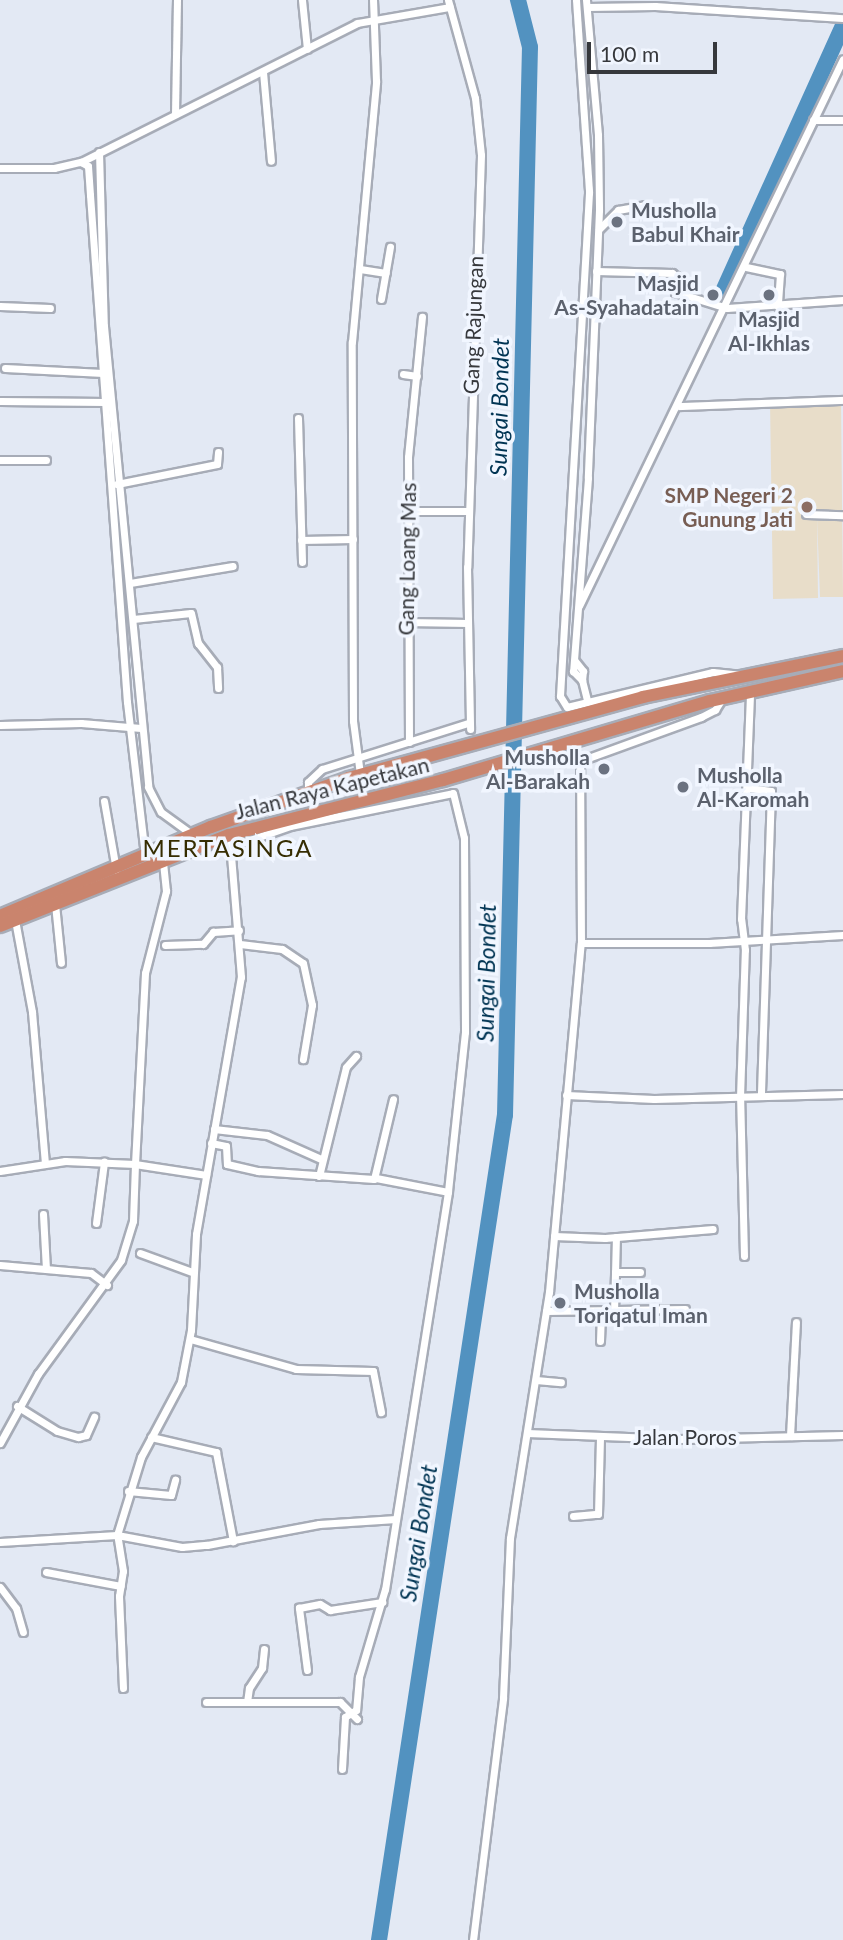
<!DOCTYPE html>
<html>
<head>
<meta charset="utf-8">
<style>
	body { margin:0 }
	#map { position:relative; width:843px; height:1940px; overflow:hidden; background:#e3e9f4; font-family:Lato,sans-serif }
	div>[style] { position:absolute }
	[style*='--x'] { left:calc(var(--x)*1px); top:calc(var(--y)*1px); width:calc(var(--w)*1px); rotate:calc(var(--a)*1deg) }
	.education>* { inset:0; background:#e8ddc9 }
	.river>* { height:16px; margin:-8px; padding:0 8px; transform-origin:8px; border-radius:8px; background:#5292c0 }
	.roads { filter:drop-shadow(2px 0 #a7acb7) drop-shadow(-2px 0 #a7acb7) drop-shadow(0 2px #a7acb7) drop-shadow(0 -2px #a7acb7) }
	.street>* { height:7px; margin:-3.5px; padding:0 3.5px; transform-origin:3.5px; border-radius:3.5px; background:#fff }
	.highway>* { height:12px; margin:-6px; padding:0 6px; transform-origin:6px; border-radius:6px; background:#ca846d }
	.dots>* { width:19px; height:19px; translate:-50% -50%; box-sizing:border-box; border:4px solid #f1f6ff; border-radius:50% }
	span { translate:-50% -50%; white-space:nowrap; text-align:center; line-height:1.15; -webkit-text-stroke:7px #f1f6ff; paint-order:stroke }
	.worship-label { font-size:21px; color:#5b616d; font-weight:700 }
	.left { translate:0 -50%; text-align:left }
	.right { translate:-100% -50%; text-align:right }
	.street-label { font-size:21px; color:#36383c }
	.education-label { font-size:21px; color:#785e54; font-weight:700 }
	.water-label { font-size:23px; color:#003453; font-style:italic }
	.quarter-label { font-size:24px; color:#362d02; letter-spacing:2px }
	.scale { position:absolute; left:587px; top:42px; width:130px; height:32px; box-sizing:border-box; border:4px solid #36383c; border-top:0; padding-left:9px; font-size:21px; line-height:24px; white-space:nowrap; color:#36383c; -webkit-text-stroke:5px #f1f6ff; paint-order:stroke }
</style>
</head>
<body>
<div id="map">
	<div class="education">
		<div style="clip-path:polygon(841px 400px,843px 597px,820px 597px,817px 517px,818px 598px,773px 599px,770px 401px)"></div>
	</div>
	<div class="river">
		<div style="--x:724;--y:289;--w:290;--a:-65.7"></div>
		<div style="--x:379;--y:1940;--w:835;--a:-81.32"></div>
		<div style="--x:505;--y:1115;--w:1068;--a:-88.66"></div>
		<div style="--x:530;--y:47;--w:49;--a:-104.3"></div>
	</div>
	<div class="roads">
		<div class="street">
			<div style="--x:302;--y:0;--w:49;--a:84.2"></div>
			<div style="--x:448;--y:0;--w:102;--a:74.6"></div>
			<div style="--x:475;--y:98;--w:57;--a:84"></div>
			<div style="--x:481;--y:155;--w:412;--a:91.9"></div>
			<div style="--x:467;--y:567;--w:162;--a:88.9"></div>
			<div style="--x:576;--y:0;--w:193;--a:86.1"></div>
			<div style="--x:589;--y:193;--w:504;--a:93.3"></div>
			<div style="--x:560;--y:696;--w:13;--a:58"></div>
			<div style="--x:567;--y:707;--w:150;--a:-13.5"></div>
			<div style="--x:713;--y:672;--w:29;--a:6"></div>
			<div style="--x:586;--y:0;--w:136;--a:84.9"></div>
			<div style="--x:598;--y:135;--w:75;--a:89.2"></div>
			<div style="--x:599;--y:210;--w:268;--a:92.4"></div>
			<div style="--x:588;--y:478;--w:194;--a:94.4"></div>
			<div style="--x:573;--y:671;--w:13;--a:45"></div>
			<div style="--x:582;--y:680;--w:21;--a:76"></div>
			<div style="--x:587;--y:7;--w:68;--a:-0.8"></div>
			<div style="--x:655;--y:6;--w:188;--a:3.7"></div>
			<div style="--x:263;--y:72;--w:89;--a:84.9"></div>
			<div style="--x:175;--y:114;--w:114;--a:-89"></div>
			<div style="--x:813;--y:120;--w:30;--a:0"></div>
			<div style="--x:99;--y:152;--w:174;--a:88.4"></div>
			<div style="--x:104;--y:326;--w:463;--a:84.5"></div>
			<div style="--x:148;--y:787;--w:28;--a:63"></div>
			<div style="--x:161;--y:812;--w:39;--a:36"></div>
			<div style="--x:81;--y:162;--w:8;--a:30"></div>
			<div style="--x:88;--y:166;--w:29;--a:86"></div>
			<div style="--x:90;--y:195;--w:508;--a:85.83"></div>
			<div style="--x:127;--y:702;--w:154;--a:83.3"></div>
			<div style="--x:0;--y:168;--w:54;--a:0"></div>
			<div style="--x:54;--y:168;--w:28;--a:-13"></div>
			<div style="--x:81;--y:162;--w:309;--a:-26.7"></div>
			<div style="--x:357;--y:23;--w:94;--a:-9.8"></div>
			<div style="--x:599;--y:229;--w:27;--a:-45"></div>
			<div style="--x:618;--y:210;--w:27;--a:-10"></div>
			<div style="--x:746;--y:267;--w:35;--a:12"></div>
			<div style="--x:780;--y:274;--w:32;--a:94"></div>
			<div style="--x:360;--y:269;--w:26;--a:9"></div>
			<div style="--x:596;--y:271;--w:76;--a:1.5"></div>
			<div style="--x:672;--y:273;--w:5;--a:37"></div>
			<div style="--x:676;--y:276;--w:16;--a:94"></div>
			<div style="--x:675;--y:292;--w:54;--a:17.1"></div>
			<div style="--x:727;--y:308;--w:116;--a:-3.9"></div>
			<div style="--x:381;--y:299;--w:53;--a:-80.2"></div>
			<div style="--x:0;--y:306;--w:50;--a:2.3"></div>
			<div style="--x:5;--y:368;--w:98;--a:2.9"></div>
			<div style="--x:403;--y:374;--w:14;--a:8"></div>
			<div style="--x:0;--y:401;--w:105;--a:0.5"></div>
			<div style="--x:679;--y:406;--w:164;--a:-2.1"></div>
			<div style="--x:298;--y:418;--w:144;--a:88.4"></div>
			<div style="--x:0;--y:460;--w:46;--a:0"></div>
			<div style="--x:117;--y:484;--w:102;--a:-11.3"></div>
			<div style="--x:217;--y:464;--w:12;--a:-85"></div>
			<div style="--x:407;--y:511;--w:62;--a:0"></div>
			<div style="--x:806;--y:514;--w:37;--a:2"></div>
			<div style="--x:301;--y:540;--w:52;--a:-1.1"></div>
			<div style="--x:130;--y:583;--w:104;--a:-9.4"></div>
			<div style="--x:579;--y:606;--w:607;--a:-64.24"></div>
			<div style="--x:133;--y:619;--w:58;--a:-5.9"></div>
			<div style="--x:191;--y:613;--w:31;--a:77"></div>
			<div style="--x:198;--y:643;--w:31;--a:52"></div>
			<div style="--x:217;--y:667;--w:21;--a:87"></div>
			<div style="--x:406;--y:622;--w:62;--a:0.9"></div>
			<div style="--x:575;--y:661;--w:13;--a:51"></div>
			<div style="--x:583;--y:671;--w:9;--a:96"></div>
			<div style="--x:0;--y:725;--w:81;--a:-1.4"></div>
			<div style="--x:81;--y:723;--w:60;--a:4.8"></div>
			<div style="--x:409;--y:742;--w:285;--a:-90.2"></div>
			<div style="--x:408;--y:457;--w:141;--a:-84.3"></div>
			<div style="--x:360;--y:774;--w:53;--a:-97.5"></div>
			<div style="--x:353;--y:721;--w:379;--a:-90.2"></div>
			<div style="--x:352;--y:342;--w:262;--a:-84.7"></div>
			<div style="--x:376;--y:81;--w:81;--a:-92.1"></div>
			<div style="--x:749;--y:788;--w:22;--a:8"></div>
			<div style="--x:771;--y:791;--w:305;--a:91.9"></div>
			<div style="--x:308;--y:791;--w:9;--a:-90"></div>
			<div style="--x:308;--y:782;--w:19;--a:-43"></div>
			<div style="--x:322;--y:769;--w:153;--a:-17.5"></div>
			<div style="--x:104;--y:801;--w:70;--a:80.1"></div>
			<div style="--x:230;--y:847;--w:64;--a:-19.3"></div>
			<div style="--x:290;--y:826;--w:166;--a:-11.4"></div>
			<div style="--x:453;--y:793;--w:46;--a:76.3"></div>
			<div style="--x:464;--y:838;--w:194;--a:89.7"></div>
			<div style="--x:465;--y:1032;--w:161;--a:96.1"></div>
			<div style="--x:448;--y:1192;--w:402;--a:99"></div>
			<div style="--x:385;--y:1589;--w:92;--a:106.5"></div>
			<div style="--x:359;--y:1677;--w:33;--a:95"></div>
			<div style="--x:356;--y:1710;--w:13;--a:148"></div>
			<div style="--x:345;--y:1717;--w:52;--a:93.3"></div>
			<div style="--x:55;--y:904;--w:59;--a:84.2"></div>
			<div style="--x:15;--y:920;--w:94;--a:79.5"></div>
			<div style="--x:32;--y:1012;--w:152;--a:85.1"></div>
			<div style="--x:581;--y:943;--w:128;--a:0"></div>
			<div style="--x:709;--y:943;--w:134;--a:-3.4"></div>
			<div style="--x:240;--y:944;--w:42;--a:6.8"></div>
			<div style="--x:282;--y:949;--w:25;--a:34"></div>
			<div style="--x:303;--y:963;--w:43;--a:77.9"></div>
			<div style="--x:312;--y:1005;--w:55;--a:99.5"></div>
			<div style="--x:165;--y:945;--w:38;--a:-2"></div>
			<div style="--x:203;--y:944;--w:16;--a:-50"></div>
			<div style="--x:213;--y:932;--w:26;--a:-4"></div>
			<div style="--x:566;--y:1095;--w:88;--a:2.6"></div>
			<div style="--x:654;--y:1099;--w:189;--a:-1.5"></div>
			<div style="--x:214;--y:1129;--w:53;--a:6.5"></div>
			<div style="--x:267;--y:1135;--w:59;--a:24"></div>
			<div style="--x:211;--y:1143;--w:15;--a:11"></div>
			<div style="--x:226;--y:1146;--w:18;--a:87"></div>
			<div style="--x:227;--y:1164;--w:32;--a:13"></div>
			<div style="--x:258;--y:1171;--w:116;--a:3.9"></div>
			<div style="--x:374;--y:1179;--w:82;--a:-76.6"></div>
			<div style="--x:0;--y:1171;--w:66;--a:-8.7"></div>
			<div style="--x:65;--y:1161;--w:70;--a:2.5"></div>
			<div style="--x:135;--y:1164;--w:191;--a:-87"></div>
			<div style="--x:145;--y:973;--w:85;--a:-75.6"></div>
			<div style="--x:166;--y:891;--w:31;--a:-96"></div>
			<div style="--x:319;--y:1176;--w:112;--a:-76.1"></div>
			<div style="--x:346;--y:1067;--w:15;--a:-48"></div>
			<div style="--x:376;--y:1178;--w:73;--a:11"></div>
			<div style="--x:43;--y:1214;--w:55;--a:86.9"></div>
			<div style="--x:96;--y:1223;--w:62;--a:-82.5"></div>
			<div style="--x:554;--y:1236;--w:51;--a:2.2"></div>
			<div style="--x:605;--y:1238;--w:108;--a:-4.8"></div>
			<div style="--x:140;--y:1253;--w:55;--a:20.1"></div>
			<div style="--x:744;--y:1256;--w:159;--a:-91.4"></div>
			<div style="--x:740;--y:1097;--w:147;--a:-88.1"></div>
			<div style="--x:745;--y:950;--w:31;--a:-97"></div>
			<div style="--x:741;--y:919;--w:227;--a:-87.7"></div>
			<div style="--x:0;--y:1265;--w:91;--a:5"></div>
			<div style="--x:91;--y:1273;--w:20;--a:37"></div>
			<div style="--x:615;--y:1272;--w:25;--a:0"></div>
			<div style="--x:546;--y:1311;--w:139;--a:-0.8"></div>
			<div style="--x:614;--y:1312;--w:75;--a:-88.5"></div>
			<div style="--x:190;--y:1339;--w:110;--a:15.8"></div>
			<div style="--x:296;--y:1369;--w:77;--a:1.5"></div>
			<div style="--x:373;--y:1371;--w:42;--a:79"></div>
			<div style="--x:600;--y:1341;--w:29;--a:-88"></div>
			<div style="--x:536;--y:1380;--w:25;--a:5"></div>
			<div style="--x:17;--y:1406;--w:47;--a:32"></div>
			<div style="--x:57;--y:1431;--w:22;--a:16"></div>
			<div style="--x:78;--y:1437;--w:8;--a:-14"></div>
			<div style="--x:86;--y:1435;--w:20;--a:-66"></div>
			<div style="--x:527;--y:1433;--w:152;--a:2.3"></div>
			<div style="--x:679;--y:1439;--w:164;--a:-1.4"></div>
			<div style="--x:790;--y:1436;--w:114;--a:-87"></div>
			<div style="--x:151;--y:1437;--w:67;--a:13"></div>
			<div style="--x:216;--y:1452;--w:91;--a:79.2"></div>
			<div style="--x:0;--y:1443;--w:79;--a:-61.2"></div>
			<div style="--x:38;--y:1374;--w:141;--a:-53.9"></div>
			<div style="--x:121;--y:1260;--w:41;--a:-72.9"></div>
			<div style="--x:133;--y:1221;--w:57;--a:-88"></div>
			<div style="--x:135;--y:1164;--w:72;--a:8.8"></div>
			<div style="--x:128;--y:1491;--w:43;--a:5.3"></div>
			<div style="--x:171;--y:1495;--w:16;--a:-75"></div>
			<div style="--x:573;--y:1516;--w:25;--a:-5"></div>
			<div style="--x:598;--y:1514;--w:75;--a:-88.5"></div>
			<div style="--x:0;--y:1542;--w:117;--a:-3.4"></div>
			<div style="--x:117;--y:1535;--w:82;--a:-72.9"></div>
			<div style="--x:141;--y:1457;--w:85;--a:-61.9"></div>
			<div style="--x:181;--y:1382;--w:53;--a:-79.1"></div>
			<div style="--x:191;--y:1330;--w:96;--a:-87"></div>
			<div style="--x:196;--y:1234;--w:261;--a:-80.1"></div>
			<div style="--x:241;--y:977;--w:133;--a:-94.7"></div>
			<div style="--x:46;--y:1572;--w:76;--a:10.6"></div>
			<div style="--x:0;--y:1587;--w:26;--a:53"></div>
			<div style="--x:16;--y:1608;--w:25;--a:74"></div>
			<div style="--x:307;--y:1670;--w:63;--a:-97.4"></div>
			<div style="--x:299;--y:1608;--w:21;--a:-11"></div>
			<div style="--x:320;--y:1604;--w:12;--a:31"></div>
			<div style="--x:330;--y:1610;--w:53;--a:-8.7"></div>
			<div style="--x:123;--y:1688;--w:92;--a:-92.5"></div>
			<div style="--x:119;--y:1596;--w:25;--a:-81"></div>
			<div style="--x:123;--y:1571;--w:36;--a:-99"></div>
			<div style="--x:117;--y:1535;--w:66;--a:10.5"></div>
			<div style="--x:182;--y:1547;--w:25;--a:-5"></div>
			<div style="--x:207;--y:1545;--w:114;--a:-10.6"></div>
			<div style="--x:319;--y:1524;--w:77;--a:-3.7"></div>
			<div style="--x:206;--y:1702;--w:134;--a:0"></div>
			<div style="--x:340;--y:1702;--w:24;--a:45"></div>
			<div style="--x:247;--y:1702;--w:14;--a:-82"></div>
			<div style="--x:249;--y:1688;--w:24;--a:-57"></div>
			<div style="--x:262;--y:1668;--w:19;--a:-84"></div>
			<div style="--x:473;--y:1940;--w:244;--a:-82.9"></div>
			<div style="--x:503;--y:1698;--w:160;--a:-87.5"></div>
			<div style="--x:510;--y:1538;--w:249;--a:-81"></div>
			<div style="--x:549;--y:1292;--w:350;--a:-84.8"></div>
			<div style="--x:581;--y:943;--w:182;--a:-90.3"></div>
			<div style="--x:580;--y:761;--w:129;--a:-20"></div>
			<div style="--x:701;--y:717;--w:16;--a:-27"></div>
			<div style="--x:715;--y:710;--w:13;--a:-58"></div>
		</div>
		<div class="highway">
			<div style="--x:0;--y:916;--w:229;--a:-22.9"></div>
			<div style="--x:211;--y:827;--w:146;--a:-19.5"></div>
			<div style="--x:349;--y:778;--w:305;--a:-15.4"></div>
			<div style="--x:643;--y:697;--w:204;--a:-11.6"></div>
			<div style="--x:0;--y:926;--w:246;--a:-21.7"></div>
			<div style="--x:229;--y:835;--w:221;--a:-14.4"></div>
			<div style="--x:443;--y:780;--w:278;--a:-16.5"></div>
			<div style="--x:710;--y:701;--w:136;--a:-12.7"></div>
		</div>
	</div>
	<div class="dots">
		<div style="left:617px;top:222px;background:#6b7280"></div>
		<div style="left:713px;top:295px;background:#6b7280"></div>
		<div style="left:769px;top:295px;background:#6b7280"></div>
		<div style="left:807px;top:507px;background:#8d6e63"></div>
		<div style="left:604px;top:769px;background:#6b7280"></div>
		<div style="left:683px;top:787px;background:#6b7280"></div>
		<div style="left:560px;top:1303px;background:#6b7280"></div>
	</div>
	<div class="worship-label">
		<span class="left" style="left:631px;top:222px">Musholla<br>Babul Khair</span>
		<span class="right" style="left:699px;top:295px">Masjid<br>As-Syahadatain</span>
		<span style="left:769px;top:331px">Masjid<br>Al-Ikhlas</span>
		<span class="right" style="left:590px;top:769px">Musholla<br>Al-Barakah</span>
		<span class="left" style="left:697px;top:787px">Musholla<br>Al-Karomah</span>
		<span class="left" style="left:574px;top:1303px">Musholla<br>Toriqatul Iman</span>
	</div>
	<div class="street-label">
		<span style="left:473px;top:325px;rotate:-88deg">Gang Rajungan</span>
		<span style="left:407px;top:559px;rotate:-89deg">Gang Loang Mas</span>
		<span style="left:332px;top:788px;rotate:-14deg">Jalan Raya Kapetakan</span>
		<span style="left:685px;top:1437px">Jalan Poros</span>
	</div>
	<div class="education-label">
		<span class="right" style="left:793px;top:507px">SMP Negeri 2<br>Gunung Jati</span>
	</div>
	<div class="water-label">
		<span style="left:499px;top:407px;rotate:-89deg">Sungai Bondet</span>
		<span style="left:486px;top:973px;rotate:-89deg">Sungai Bondet</span>
		<span style="left:418px;top:1533px;rotate:-81deg">Sungai Bondet</span>
	</div>
	<div class="quarter-label">
		<span style="left:228px;top:848px">MERTASINGA</span>
	</div>
	<div class="scale">100 m</div>
</div>
</body>
</html>
